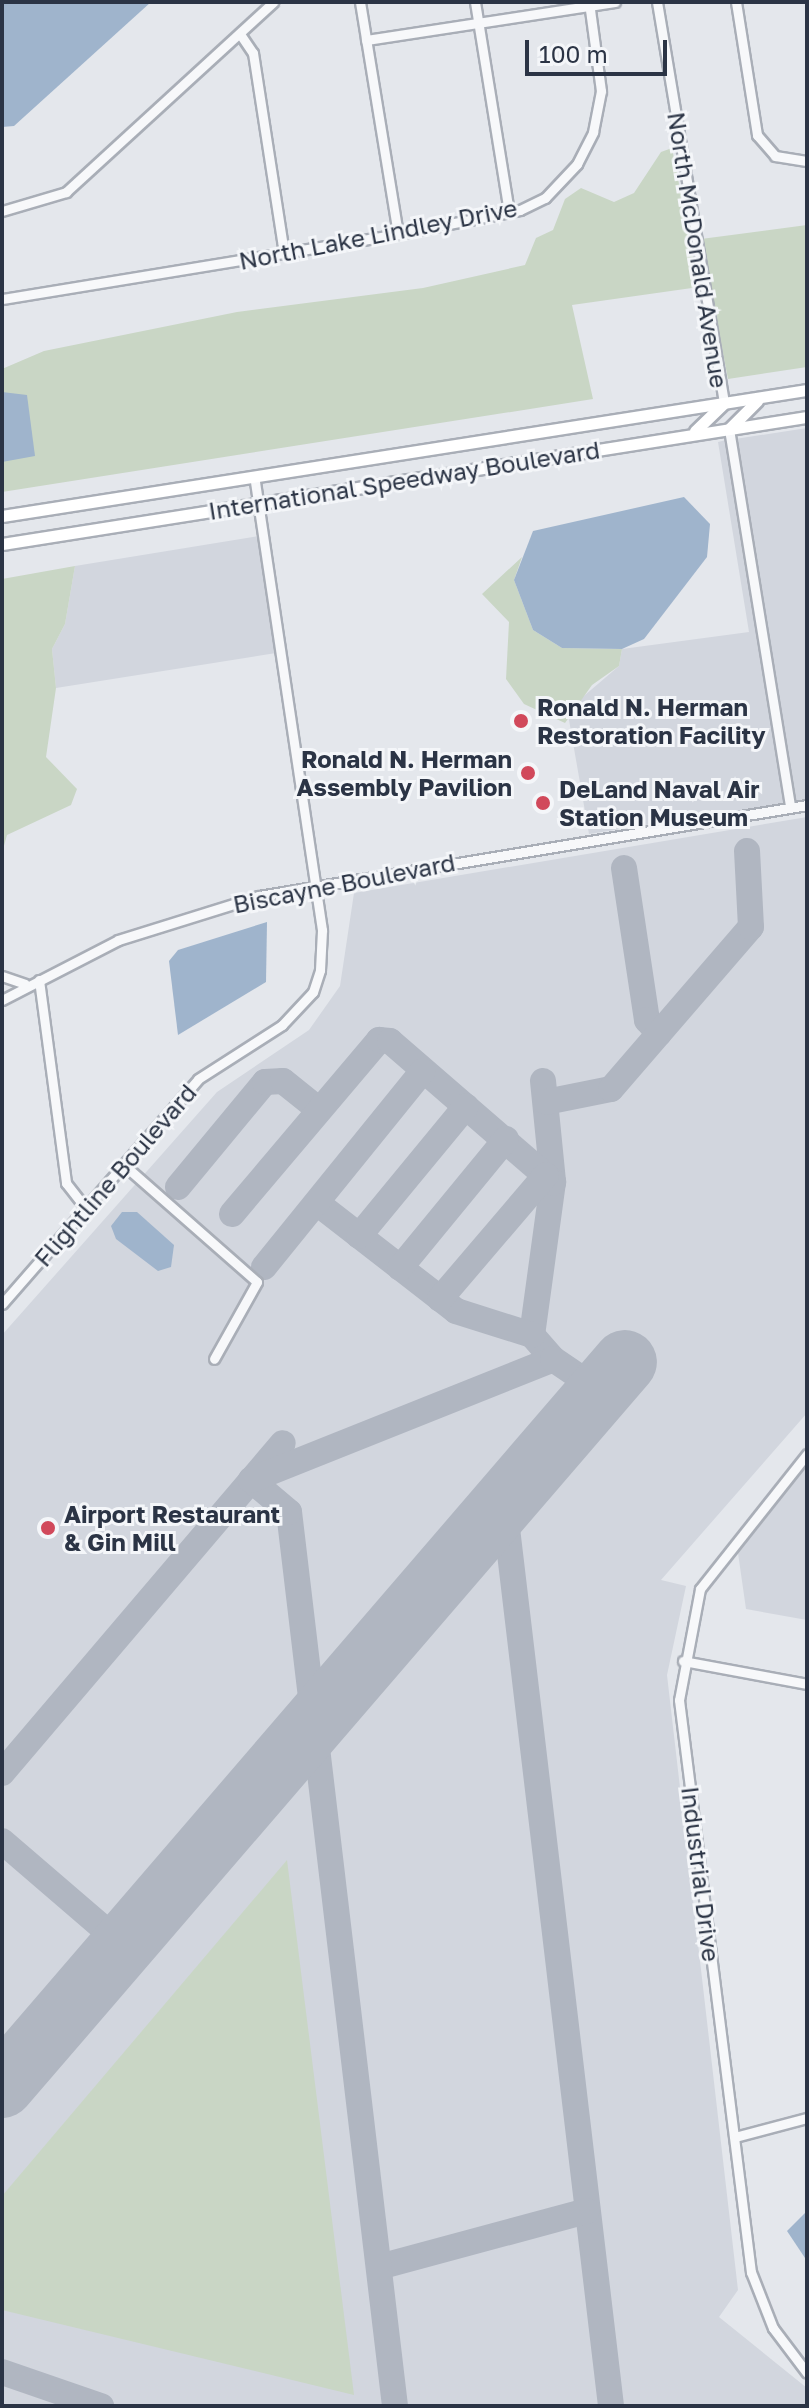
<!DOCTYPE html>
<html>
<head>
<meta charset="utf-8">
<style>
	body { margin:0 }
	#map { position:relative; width:809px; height:2408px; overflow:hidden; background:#e4e7ec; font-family:"Golos Text",sans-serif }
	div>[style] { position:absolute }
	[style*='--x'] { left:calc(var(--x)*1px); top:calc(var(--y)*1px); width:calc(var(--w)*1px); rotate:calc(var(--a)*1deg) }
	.built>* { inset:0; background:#d2d6de }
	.green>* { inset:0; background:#c9d6c5 }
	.water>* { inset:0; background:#9fb4cc }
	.taxiway>* { height:26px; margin:-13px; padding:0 13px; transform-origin:13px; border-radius:13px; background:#b0b6c1 }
	.runway>* { height:64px; margin:-32px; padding:0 32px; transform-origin:32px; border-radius:32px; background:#b0b6c1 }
	.roads { filter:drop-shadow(2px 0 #a9aeb7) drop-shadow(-2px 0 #a9aeb7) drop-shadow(0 2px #a9aeb7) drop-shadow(0 -2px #a9aeb7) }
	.minor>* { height:9px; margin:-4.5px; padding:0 4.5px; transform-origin:4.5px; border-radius:4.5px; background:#f7f8fa }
	.major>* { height:11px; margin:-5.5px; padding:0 5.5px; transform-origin:5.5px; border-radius:5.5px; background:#fff }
	.dots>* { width:22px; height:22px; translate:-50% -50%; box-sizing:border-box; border:4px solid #f4f6f9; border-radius:50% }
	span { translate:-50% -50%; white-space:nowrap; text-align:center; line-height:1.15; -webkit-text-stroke:6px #f4f6f9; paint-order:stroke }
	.street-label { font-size:24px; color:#2b3445 }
	.poi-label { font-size:24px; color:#2b3445; font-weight:700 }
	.left { translate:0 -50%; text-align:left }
	.right { translate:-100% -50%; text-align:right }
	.frame { position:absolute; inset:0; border:4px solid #2b3445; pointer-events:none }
	.scale { position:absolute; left:525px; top:40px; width:142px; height:36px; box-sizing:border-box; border:4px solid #2b3445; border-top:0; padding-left:10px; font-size:24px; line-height:28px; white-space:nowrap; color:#2b3445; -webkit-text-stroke:6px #f4f6f9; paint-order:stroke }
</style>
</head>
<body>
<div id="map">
	<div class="built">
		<div style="clip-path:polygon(807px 428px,807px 799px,794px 801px,735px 439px)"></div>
		<div style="clip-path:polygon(726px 440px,785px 803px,589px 834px,569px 720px,578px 701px,619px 666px,622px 649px,749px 632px,718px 442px)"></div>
		<div style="clip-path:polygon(259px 536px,276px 653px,56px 688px,52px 649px,65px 624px,75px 566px)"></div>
		<div style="clip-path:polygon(807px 817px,807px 1413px,661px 1580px,686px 1586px,667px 1675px,738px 2290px,719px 2317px,807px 2388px,807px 2406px,2px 2406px,2px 1335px,217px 1092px,309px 1030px,340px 986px,354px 893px)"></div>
		<div style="clip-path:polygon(807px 1462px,807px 1620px,746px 1609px,737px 1546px)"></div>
	</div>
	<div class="green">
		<div style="clip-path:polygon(672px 148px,699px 287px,572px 305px,593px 399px,2px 492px,2px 369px,44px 351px,237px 312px,423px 288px,525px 265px,536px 238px,553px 230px,565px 199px,581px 188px,614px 202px,634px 193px,661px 152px)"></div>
		<div style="clip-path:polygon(807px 225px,807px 367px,728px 379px,701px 239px)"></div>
		<div style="clip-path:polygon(522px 557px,514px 580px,533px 630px,562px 648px,622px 649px,619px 666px,592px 685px,565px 723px,524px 704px,506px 679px,509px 622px,482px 594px)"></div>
		<div style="clip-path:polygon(75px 566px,65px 624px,52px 649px,56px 688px,46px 757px,77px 789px,71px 805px,7px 835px,2px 853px,2px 579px)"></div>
		<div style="clip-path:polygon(287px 1860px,354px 2395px,2px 2310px,2px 2196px)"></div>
	</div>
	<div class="water">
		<div style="clip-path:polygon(2px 2px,151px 2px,14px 126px,2px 127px)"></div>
		<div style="clip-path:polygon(2px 392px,27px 395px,35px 456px,2px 462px)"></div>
		<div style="clip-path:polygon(684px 497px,710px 524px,707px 557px,644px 639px,622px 649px,562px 648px,533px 630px,514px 580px,533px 531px)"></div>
		<div style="clip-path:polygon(267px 922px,266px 982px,178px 1035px,169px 961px,178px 950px)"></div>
		<div style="clip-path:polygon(122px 1212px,137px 1212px,174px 1245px,171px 1267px,158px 1271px,116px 1239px,111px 1226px)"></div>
		<div style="clip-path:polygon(807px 2211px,807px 2261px,787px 2231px)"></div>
	</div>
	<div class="taxiway">
		<div style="--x:624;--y:868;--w:154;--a:81.4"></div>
		<div style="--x:647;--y:1020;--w:18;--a:49"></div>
		<div style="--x:543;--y:1081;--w:101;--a:84.3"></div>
		<div style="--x:553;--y:1182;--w:154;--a:97.8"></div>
		<div style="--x:532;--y:1335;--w:32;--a:49"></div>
		<div style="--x:546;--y:1102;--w:66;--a:-11.3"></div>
		<div style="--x:611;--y:1089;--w:214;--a:-49.2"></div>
		<div style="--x:751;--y:927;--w:76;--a:-93"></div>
		<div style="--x:178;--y:1187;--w:136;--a:-50.4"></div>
		<div style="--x:265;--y:1082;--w:18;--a:-3"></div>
		<div style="--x:283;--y:1081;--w:45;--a:38.7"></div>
		<div style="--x:317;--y:1203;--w:176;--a:37.8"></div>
		<div style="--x:456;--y:1311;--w:80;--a:17.5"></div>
		<div style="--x:232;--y:1214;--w:228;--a:-49.8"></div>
		<div style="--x:379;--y:1040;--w:11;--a:5"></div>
		<div style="--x:390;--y:1041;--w:216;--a:40.9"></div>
		<div style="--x:359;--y:1236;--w:168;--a:-50.5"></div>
		<div style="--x:264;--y:1267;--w:252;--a:-51"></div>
		<div style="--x:400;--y:1268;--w:167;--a:-50.6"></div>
		<div style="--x:440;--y:1299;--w:163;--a:-49.5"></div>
		<div style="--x:504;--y:1503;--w:909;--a:83.24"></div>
		<div style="--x:2;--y:1773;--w:433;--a:-49.6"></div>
		<div style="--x:2;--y:1841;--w:160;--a:40.7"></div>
		<div style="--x:379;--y:2267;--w:215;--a:-15.1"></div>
		<div style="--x:2;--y:2372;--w:105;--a:19"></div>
		<div style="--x:395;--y:2406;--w:900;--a:-96.76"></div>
		<div style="--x:289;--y:1512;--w:50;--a:-139.9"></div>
		<div style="--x:251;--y:1480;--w:325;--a:-21.8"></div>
		<div style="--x:553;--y:1359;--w:57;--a:34.2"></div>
	</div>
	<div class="runway">
		<div style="--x:2;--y:2086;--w:955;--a:-49.29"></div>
	</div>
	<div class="roads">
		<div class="minor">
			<div style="--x:360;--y:2;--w:235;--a:80.7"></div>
			<div style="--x:475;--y:2;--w:213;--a:80.8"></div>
			<div style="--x:657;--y:2;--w:407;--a:80.5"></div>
			<div style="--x:736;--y:2;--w:135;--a:81"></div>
			<div style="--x:757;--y:135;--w:28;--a:49"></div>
			<div style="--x:775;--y:156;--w:32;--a:9"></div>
			<div style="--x:240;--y:34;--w:23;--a:56"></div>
			<div style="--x:253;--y:53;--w:202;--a:81.2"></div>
			<div style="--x:366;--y:40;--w:252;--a:-8.7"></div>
			<div style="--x:2;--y:211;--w:67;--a:-16.5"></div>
			<div style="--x:66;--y:192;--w:281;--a:-42.5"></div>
			<div style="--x:2;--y:299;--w:401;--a:-9.3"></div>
			<div style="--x:398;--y:234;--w:124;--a:-11.1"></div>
			<div style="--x:520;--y:210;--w:28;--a:-26"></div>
			<div style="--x:545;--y:198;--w:47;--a:-46.7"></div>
			<div style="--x:577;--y:164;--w:36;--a:-63"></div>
			<div style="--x:593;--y:132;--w:42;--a:-79"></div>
			<div style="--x:601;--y:91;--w:90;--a:-97.7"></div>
			<div style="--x:729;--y:429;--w:383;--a:80.8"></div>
			<div style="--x:2;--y:976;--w:24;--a:19"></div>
			<div style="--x:39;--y:980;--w:205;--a:82.4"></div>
			<div style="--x:66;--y:1183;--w:33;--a:52"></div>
			<div style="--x:2;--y:1000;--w:131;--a:-27.3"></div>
			<div style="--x:118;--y:940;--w:148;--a:-17.3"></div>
			<div style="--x:259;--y:896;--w:556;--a:-9.43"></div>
			<div style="--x:124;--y:1165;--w:177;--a:41.3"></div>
			<div style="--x:257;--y:1282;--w:88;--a:119.2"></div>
			<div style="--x:2;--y:1304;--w:298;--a:-48.9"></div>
			<div style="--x:198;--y:1079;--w:100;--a:-32.7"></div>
			<div style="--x:282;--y:1025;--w:45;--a:-46.8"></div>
			<div style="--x:313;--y:992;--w:23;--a:-72"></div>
			<div style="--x:320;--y:970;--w:40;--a:-87.1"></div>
			<div style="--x:322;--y:930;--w:459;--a:-98.5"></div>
			<div style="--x:807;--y:1454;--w:172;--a:128.4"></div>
			<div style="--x:700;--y:1589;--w:113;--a:100.7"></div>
			<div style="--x:679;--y:1700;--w:577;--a:82.83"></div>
			<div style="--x:751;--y:2272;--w:60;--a:68.6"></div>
			<div style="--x:773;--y:2328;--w:56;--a:52.9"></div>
			<div style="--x:683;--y:1661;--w:126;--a:10.5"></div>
			<div style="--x:735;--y:2137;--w:74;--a:-14.8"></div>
		</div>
		<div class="major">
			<div style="--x:729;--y:429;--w:40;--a:-45"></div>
			<div style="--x:695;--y:431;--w:40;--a:-44"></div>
			<div style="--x:2;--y:516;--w:815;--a:-8.9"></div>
			<div style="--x:2;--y:544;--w:815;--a:-8.97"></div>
		</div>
	</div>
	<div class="dots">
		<div style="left:521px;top:721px;background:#d1495b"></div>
		<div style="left:528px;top:773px;background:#d1495b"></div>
		<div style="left:543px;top:803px;background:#d1495b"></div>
		<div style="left:48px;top:1528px;background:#d1495b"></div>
	</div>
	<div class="street-label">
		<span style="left:378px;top:234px;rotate:-11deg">North Lake Lindley Drive</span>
		<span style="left:698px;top:250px;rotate:81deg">North McDonald Avenue</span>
		<span style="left:404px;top:480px;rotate:-9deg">International Speedway Boulevard</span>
		<span style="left:344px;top:883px;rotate:-11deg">Biscayne Boulevard</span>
		<span style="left:115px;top:1175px;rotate:-49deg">Flightline Boulevard</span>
		<span style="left:701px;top:1874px;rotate:83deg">Industrial Drive</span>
	</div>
	<div class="poi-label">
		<span class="left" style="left:537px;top:721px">Ronald N. Herman<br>Restoration Facility</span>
		<span class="right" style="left:512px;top:773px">Ronald N. Herman<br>Assembly Pavilion</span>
		<span class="left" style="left:559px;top:803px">DeLand Naval Air<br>Station Museum</span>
		<span class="left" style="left:64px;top:1528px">Airport Restaurant<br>&amp; Gin Mill</span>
	</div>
	<div class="frame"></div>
	<div class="scale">100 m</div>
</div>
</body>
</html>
